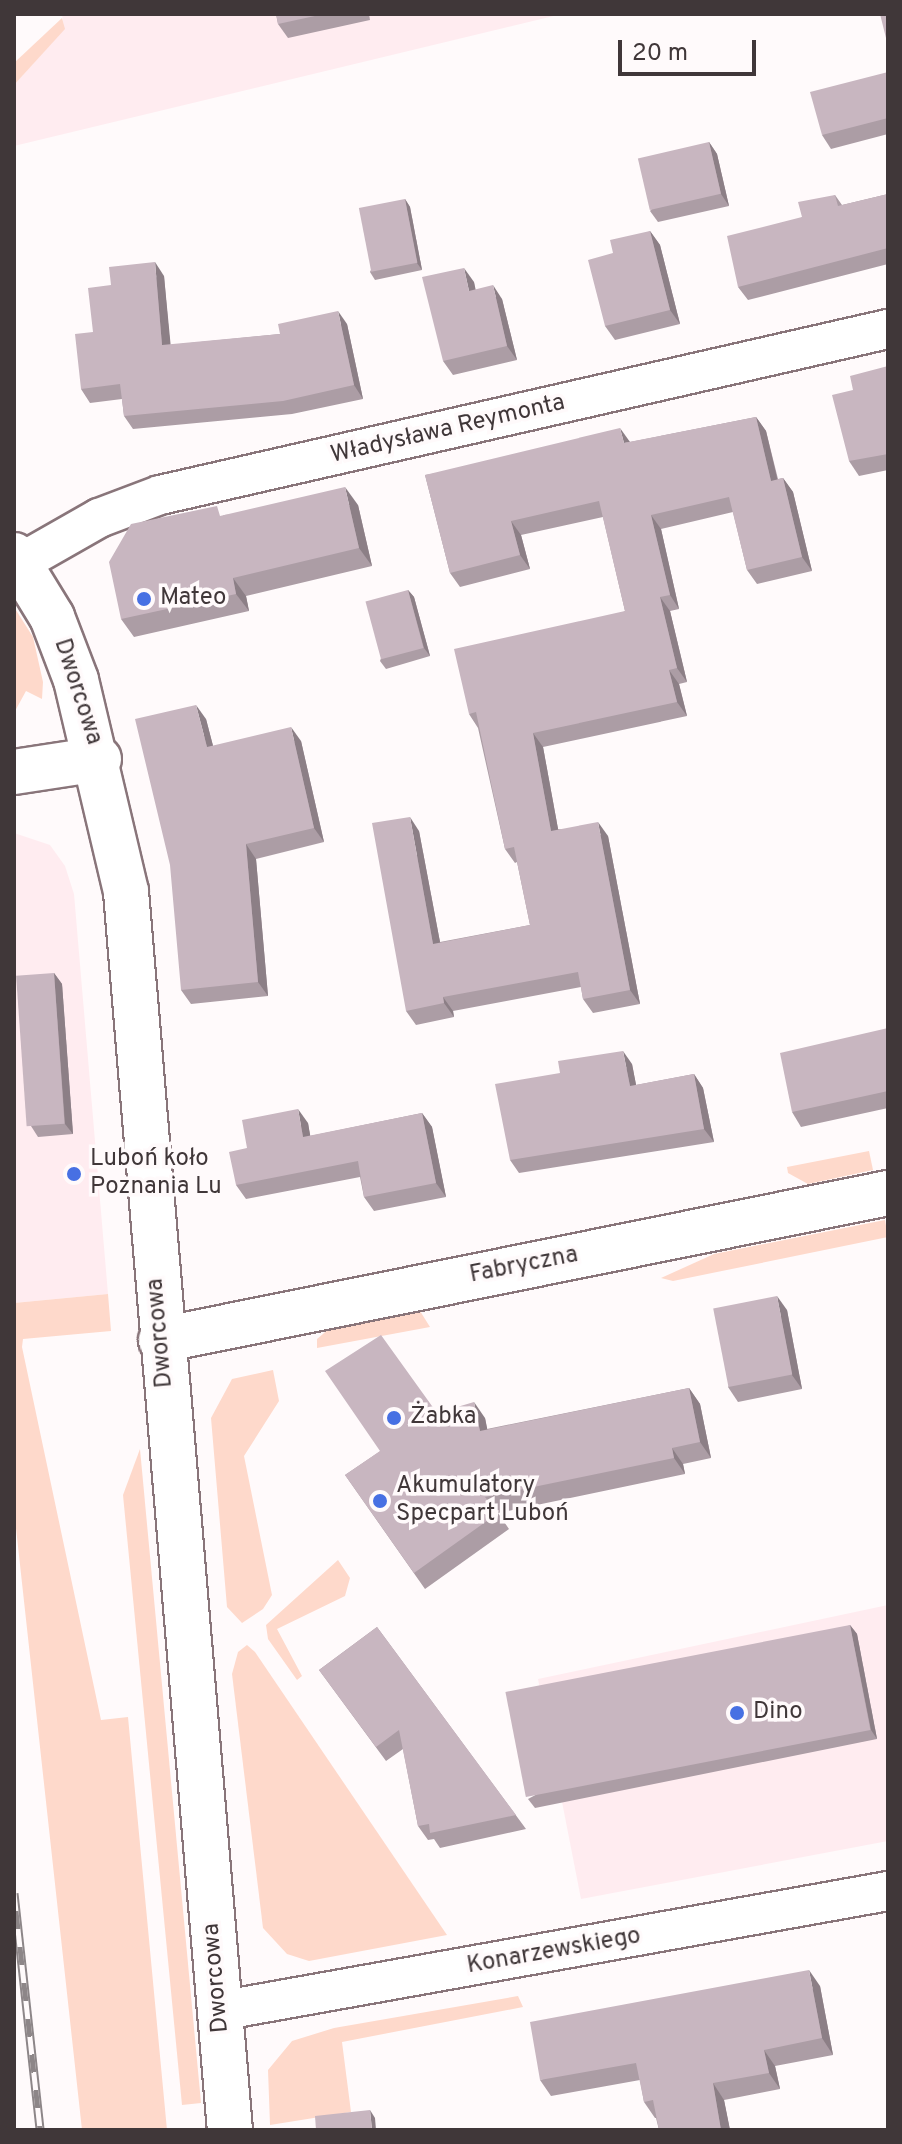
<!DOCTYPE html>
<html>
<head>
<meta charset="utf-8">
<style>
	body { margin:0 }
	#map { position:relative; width:902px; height:2144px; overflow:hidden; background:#fffafb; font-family:Overpass,sans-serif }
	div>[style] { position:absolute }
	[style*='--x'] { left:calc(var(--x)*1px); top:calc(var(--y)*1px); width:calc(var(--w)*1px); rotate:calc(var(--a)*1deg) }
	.built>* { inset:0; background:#ffecf0 }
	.green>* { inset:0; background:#fed9cb }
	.roads { filter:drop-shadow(2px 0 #89757a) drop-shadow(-2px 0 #89757a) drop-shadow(0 2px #89757a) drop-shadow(0 -2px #89757a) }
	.minor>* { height:38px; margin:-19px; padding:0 19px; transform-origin:19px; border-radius:19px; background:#fff }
	.tertiary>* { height:44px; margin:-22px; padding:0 22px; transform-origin:22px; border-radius:22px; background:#fff }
	.rail>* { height:9px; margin-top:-4.5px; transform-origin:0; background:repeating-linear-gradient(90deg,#fffafb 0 18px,#8d8688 0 36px); box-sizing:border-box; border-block:2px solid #8d8688 }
	.wall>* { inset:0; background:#ac9da5 }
	.shaded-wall>* { inset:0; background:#8c7f86 }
	.building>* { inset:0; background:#c8b6c0; transform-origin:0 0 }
	.dots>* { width:22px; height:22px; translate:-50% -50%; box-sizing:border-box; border:4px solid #fffafb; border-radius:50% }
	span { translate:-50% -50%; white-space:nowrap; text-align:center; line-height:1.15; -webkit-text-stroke:7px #fffafb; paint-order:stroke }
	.street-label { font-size:24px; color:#403739 }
	.poi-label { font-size:24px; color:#403739 }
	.left { translate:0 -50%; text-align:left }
	.frame { position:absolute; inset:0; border:16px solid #403739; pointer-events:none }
	.scale { position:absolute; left:618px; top:40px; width:138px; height:36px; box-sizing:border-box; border:4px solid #403739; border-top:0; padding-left:10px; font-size:24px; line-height:28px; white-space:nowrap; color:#403739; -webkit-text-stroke:6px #fffafb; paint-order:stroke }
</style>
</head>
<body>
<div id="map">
	<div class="built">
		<div style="clip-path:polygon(62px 14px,562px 14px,14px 146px,14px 85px,64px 29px)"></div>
		<div style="clip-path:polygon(14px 833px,50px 845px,65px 866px,74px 894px,108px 1294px,14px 1303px)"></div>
		<div style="clip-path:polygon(888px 1605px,888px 1841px,581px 1899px,538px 1679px)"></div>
	</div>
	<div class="green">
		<div style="clip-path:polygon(62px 18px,65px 29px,14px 85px,14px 63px)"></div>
		<div style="clip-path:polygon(14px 607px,33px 637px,43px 682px,42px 699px,26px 691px,14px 713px)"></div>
		<div style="clip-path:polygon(869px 1151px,873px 1170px,808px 1184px,788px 1173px,787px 1167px)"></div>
		<div style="clip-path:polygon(885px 1220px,888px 1237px,673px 1281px,661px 1278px,714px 1254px)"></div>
		<div style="clip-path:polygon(108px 1294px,111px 1331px,23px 1339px,22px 1347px,101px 1720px,128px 1717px,167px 2130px,82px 2130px,14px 1510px,14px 1303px)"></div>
		<div style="clip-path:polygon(420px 1311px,430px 1327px,317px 1348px,317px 1339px,330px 1328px)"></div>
		<div style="clip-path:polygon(273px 1370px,279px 1401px,244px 1456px,272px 1595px,263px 1609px,242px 1623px,227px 1607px,211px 1418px,232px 1379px)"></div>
		<div style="clip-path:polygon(140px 1449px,201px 2103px,182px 2105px,123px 1495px)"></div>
		<div style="clip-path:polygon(338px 1560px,350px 1578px,345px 1596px,277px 1629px,302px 1676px,297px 1680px,268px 1639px,266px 1625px)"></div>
		<div style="clip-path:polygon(247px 1645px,255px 1652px,447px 1935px,309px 1961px,287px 1954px,263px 1928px,232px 1674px,238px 1652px)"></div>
		<div style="clip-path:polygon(518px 1996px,523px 2007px,342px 2042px,351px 2112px,270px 2125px,268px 2070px,292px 2041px,334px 2028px)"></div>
	</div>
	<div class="roads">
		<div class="minor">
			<div style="--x:20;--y:563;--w:91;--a:-29.7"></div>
			<div style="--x:99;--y:518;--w:65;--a:-20.7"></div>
			<div style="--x:160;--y:495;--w:747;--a:-12.85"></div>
			<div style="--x:219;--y:2011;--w:680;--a:-10.17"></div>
		</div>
		<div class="tertiary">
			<div style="--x:14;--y:555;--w:73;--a:58.5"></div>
			<div style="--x:52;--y:617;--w:67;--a:69.1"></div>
			<div style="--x:76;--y:680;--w:218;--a:76.7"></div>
			<div style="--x:126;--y:892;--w:1242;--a:85.2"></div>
			<div style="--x:14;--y:772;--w:86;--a:-8.7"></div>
			<div style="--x:161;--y:1340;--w:742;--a:-11.43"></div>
		</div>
	</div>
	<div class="rail">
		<div style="--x:14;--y:1893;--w:238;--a:83.7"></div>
	</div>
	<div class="wall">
		<div style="clip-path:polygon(276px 14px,369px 14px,370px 20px,288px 38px,278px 24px)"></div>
		<div style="clip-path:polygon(888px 72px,888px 134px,831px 149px,822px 135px)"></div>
		<div style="clip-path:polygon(709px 142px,717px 154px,729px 206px,658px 222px,650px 211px)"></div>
		<div style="clip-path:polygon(888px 194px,888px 264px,748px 300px,738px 287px,802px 217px,835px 195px,842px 205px)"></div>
		<div style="clip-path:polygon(405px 199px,410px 207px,422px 270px,375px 280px,370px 272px)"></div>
		<div style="clip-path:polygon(650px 231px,660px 245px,680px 324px,615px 340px,605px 326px,613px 253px)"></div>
		<div style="clip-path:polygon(164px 276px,170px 345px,280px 334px,347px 324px,363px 399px,292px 414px,133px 429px,124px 416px,122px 399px,90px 403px,81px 389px,93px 332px,111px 285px)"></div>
		<div style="clip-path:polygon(474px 282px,475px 290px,502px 299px,517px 360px,453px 375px,443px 361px)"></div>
		<div style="clip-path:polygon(888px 366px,888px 470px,859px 476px,849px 461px,853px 390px)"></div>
		<div style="clip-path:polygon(756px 417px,766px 431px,778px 479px,783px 478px,793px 492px,812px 571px,757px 584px,747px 570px,733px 512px,661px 529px,679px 609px,670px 611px,687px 682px,679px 684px,687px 716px,543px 747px,558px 829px,608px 836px,640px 1004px,593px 1013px,583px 999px,581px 987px,453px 1011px,454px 1017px,416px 1025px,406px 1011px,419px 831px,440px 942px,530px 925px,517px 862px,515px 863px,505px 849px,478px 728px,469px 714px,625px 611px,603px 517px,521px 535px,530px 569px,460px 587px,450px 573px,425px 475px,630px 442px)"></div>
		<div style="clip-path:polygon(358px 505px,372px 566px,246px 596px,249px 611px,134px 637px,121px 619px,224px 515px)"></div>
		<div style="clip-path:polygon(408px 590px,414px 597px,430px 656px,386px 669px,380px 661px)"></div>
		<div style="clip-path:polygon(206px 719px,213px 746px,301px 741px,324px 842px,256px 859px,268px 996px,191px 1004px,181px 990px)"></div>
		<div style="clip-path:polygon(54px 973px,62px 984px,73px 1134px,38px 1137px,31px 1126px)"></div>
		<div style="clip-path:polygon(888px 1028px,888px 1108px,801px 1127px,792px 1112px)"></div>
		<div style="clip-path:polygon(632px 1064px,636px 1085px,694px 1074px,703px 1088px,714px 1142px,519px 1173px,510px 1160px)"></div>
		<div style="clip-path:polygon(422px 1113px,432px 1127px,446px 1197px,374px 1211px,364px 1197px,360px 1177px,246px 1199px,236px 1185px,247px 1148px,308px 1123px,310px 1136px)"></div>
		<div style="clip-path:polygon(787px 1310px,802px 1389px,738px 1402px,728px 1387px)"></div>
		<div style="clip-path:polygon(689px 1388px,700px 1404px,711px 1458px,683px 1464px,685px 1474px,498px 1513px,509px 1529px,425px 1589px,345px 1475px,437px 1413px,485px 1418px,487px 1429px)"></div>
		<div style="clip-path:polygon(850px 1625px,857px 1634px,877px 1739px,535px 1808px,528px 1799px)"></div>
		<div style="clip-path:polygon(377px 1627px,526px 1829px,440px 1848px,434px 1839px,428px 1840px,418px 1826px,403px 1749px,386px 1761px,319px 1670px)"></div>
		<div style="clip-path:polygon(820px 1986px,833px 2055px,775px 2066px,780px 2089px,724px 2100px,730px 2130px,659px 2130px,656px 2118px,655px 2118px,644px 2102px,640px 2080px,551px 2096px,540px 2080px)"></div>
	</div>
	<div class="shaded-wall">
		<div style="clip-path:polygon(709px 142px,717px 154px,729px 206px,721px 194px)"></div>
		<div style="clip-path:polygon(405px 199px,410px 207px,422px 270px,417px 263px)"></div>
		<div style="clip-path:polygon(650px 231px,660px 245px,680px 324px,670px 310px)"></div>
		<div style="clip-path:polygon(155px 262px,164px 276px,172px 359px,162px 345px)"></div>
		<div style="clip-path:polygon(464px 268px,474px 282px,479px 305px,469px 291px)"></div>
		<div style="clip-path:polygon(493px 285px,502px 299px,517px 360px,507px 346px)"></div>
		<div style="clip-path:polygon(338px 311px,347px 324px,363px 399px,354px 385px)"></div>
		<div style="clip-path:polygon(756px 417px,766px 431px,781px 495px,771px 481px)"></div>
		<div style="clip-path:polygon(620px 428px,630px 442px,624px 443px)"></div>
		<div style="clip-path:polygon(783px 478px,793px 492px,812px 571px,802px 557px)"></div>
		<div style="clip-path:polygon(345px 487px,358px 505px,372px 566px,359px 548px)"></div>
		<div style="clip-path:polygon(651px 515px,661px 529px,679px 609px,670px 595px)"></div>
		<div style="clip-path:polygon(511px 521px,521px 535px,530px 569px,520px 555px)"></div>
		<div style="clip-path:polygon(233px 578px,246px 596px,249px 611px,236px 594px)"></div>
		<div style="clip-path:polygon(408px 590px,414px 597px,430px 656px,424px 648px)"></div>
		<div style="clip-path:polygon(660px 597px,670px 611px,687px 682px,677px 668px)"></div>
		<div style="clip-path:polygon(669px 670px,679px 684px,687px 716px,677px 702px)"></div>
		<div style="clip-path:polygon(196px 705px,206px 719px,217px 761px,207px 747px)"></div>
		<div style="clip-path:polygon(291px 727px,301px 741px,324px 842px,314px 828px)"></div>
		<div style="clip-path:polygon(533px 733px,543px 747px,561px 845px,551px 831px)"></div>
		<div style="clip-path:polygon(410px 817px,419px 831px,443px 958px,433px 944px)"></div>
		<div style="clip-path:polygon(598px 822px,608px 836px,640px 1004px,630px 990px)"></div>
		<div style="clip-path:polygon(246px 844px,256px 859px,268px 996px,258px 982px)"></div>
		<div style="clip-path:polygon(54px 973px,62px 984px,73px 1134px,65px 1124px)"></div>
		<div style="clip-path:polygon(443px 997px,453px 1011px,454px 1017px,444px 1003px)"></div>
		<div style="clip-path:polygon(623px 1051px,632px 1064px,639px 1100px,630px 1086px)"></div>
		<div style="clip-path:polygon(694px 1074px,703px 1088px,714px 1142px,704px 1129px)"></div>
		<div style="clip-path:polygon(298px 1109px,308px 1123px,313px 1151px,303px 1137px)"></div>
		<div style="clip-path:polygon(422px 1113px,432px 1127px,446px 1197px,436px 1183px)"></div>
		<div style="clip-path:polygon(777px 1296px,787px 1310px,802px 1389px,792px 1375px)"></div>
		<div style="clip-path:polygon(689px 1388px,700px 1404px,711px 1458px,700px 1442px)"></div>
		<div style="clip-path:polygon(474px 1402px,485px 1418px,491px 1447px,480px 1431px)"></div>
		<div style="clip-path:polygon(672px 1448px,683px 1464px,685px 1474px,674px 1458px)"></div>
		<div style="clip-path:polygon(850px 1625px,857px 1634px,877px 1739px,871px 1730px)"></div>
		<div style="clip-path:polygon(809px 1970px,820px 1986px,833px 2055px,822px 2038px)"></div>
		<div style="clip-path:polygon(764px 2050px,775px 2066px,780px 2089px,769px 2073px)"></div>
		<div style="clip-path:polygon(713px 2083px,724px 2100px,730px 2130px,721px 2130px)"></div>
		<div style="clip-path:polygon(370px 2110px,375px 2118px,376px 2130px,372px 2130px)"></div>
	</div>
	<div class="building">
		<div style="clip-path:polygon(276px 14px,324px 14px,278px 24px)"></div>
		<div style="clip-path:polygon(880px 14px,888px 14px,888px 46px)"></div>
		<div style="clip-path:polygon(888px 72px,888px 118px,822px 135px,810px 92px)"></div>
		<div style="left:709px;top:142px;width:53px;height:73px;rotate:77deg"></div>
		<div style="clip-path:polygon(888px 194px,888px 248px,738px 287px,727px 236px,802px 217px,798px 202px,835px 195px,838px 206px)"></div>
		<div style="left:405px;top:199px;width:65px;height:47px;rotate:79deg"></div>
		<div style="clip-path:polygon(650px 231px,670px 310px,605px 326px,588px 260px,613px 253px,610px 240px)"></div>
		<div style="clip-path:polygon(155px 262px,162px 345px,280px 334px,278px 324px,338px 311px,354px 385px,283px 401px,124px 416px,120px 384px,81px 389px,75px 334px,93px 332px,88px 288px,111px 285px,109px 267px)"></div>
		<div style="clip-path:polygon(464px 268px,469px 291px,493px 285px,507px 346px,443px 361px,422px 277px)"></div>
		<div style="clip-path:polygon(888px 366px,888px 454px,849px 461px,832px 395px,853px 390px,850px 376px)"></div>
		<div style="clip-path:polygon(756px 417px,771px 481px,783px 478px,802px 557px,747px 570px,729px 497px,651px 515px,670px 595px,660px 597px,677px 668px,669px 670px,677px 702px,533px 733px,551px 831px,598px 822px,630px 990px,583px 999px,578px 972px,443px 997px,444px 1003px,406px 1011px,372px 823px,410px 817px,433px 944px,530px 925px,514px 847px,505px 849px,476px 712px,469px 714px,454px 649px,625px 611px,599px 501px,511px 521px,520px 555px,450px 573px,425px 475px,620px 428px,624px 443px)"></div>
		<div style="clip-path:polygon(345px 487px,359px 548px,233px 578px,236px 594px,121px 619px,109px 562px,131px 524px,217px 506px,220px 516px)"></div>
		<div style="left:408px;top:590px;width:60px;height:44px;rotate:75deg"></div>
		<div style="clip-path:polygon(196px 705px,207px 747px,291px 727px,314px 828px,246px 844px,258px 982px,181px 990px,170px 865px,135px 719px)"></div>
		<div style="left:54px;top:973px;width:151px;height:38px;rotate:86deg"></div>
		<div style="clip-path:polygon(888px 1028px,888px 1091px,792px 1112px,780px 1053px)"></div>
		<div style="clip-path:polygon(623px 1051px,630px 1086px,694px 1074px,704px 1129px,510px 1160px,495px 1084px,560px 1073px,558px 1061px)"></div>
		<div style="clip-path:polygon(298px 1109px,303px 1137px,422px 1113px,436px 1183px,364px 1197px,358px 1161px,236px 1185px,229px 1152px,247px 1148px,242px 1120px)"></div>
		<div style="left:777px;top:1296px;width:80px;height:65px;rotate:79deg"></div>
		<div style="clip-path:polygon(381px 1335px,437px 1413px,474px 1402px,480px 1431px,689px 1388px,700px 1442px,672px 1448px,674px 1458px,485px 1497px,498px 1513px,414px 1573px,345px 1475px,380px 1451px,325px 1371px)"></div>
		<div style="left:850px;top:1625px;width:107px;height:351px;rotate:79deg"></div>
		<div style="clip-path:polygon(377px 1627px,516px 1815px,430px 1833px,429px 1824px,418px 1826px,399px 1730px,376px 1747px,319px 1670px)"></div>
		<div style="clip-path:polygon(809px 1970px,822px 2038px,764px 2050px,769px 2073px,713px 2083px,721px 2130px,659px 2130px,653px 2100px,644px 2102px,636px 2063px,540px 2080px,530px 2022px)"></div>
		<div style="clip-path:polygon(370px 2110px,372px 2130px,316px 2130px,315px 2116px)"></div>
	</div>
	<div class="dots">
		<div style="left:144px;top:599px;background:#4770e3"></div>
		<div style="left:74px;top:1174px;background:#4770e3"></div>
		<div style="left:394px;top:1418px;background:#4770e3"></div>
		<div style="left:380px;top:1501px;background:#4770e3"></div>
		<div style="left:737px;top:1713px;background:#4770e3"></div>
	</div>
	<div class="street-label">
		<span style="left:448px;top:430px;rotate:-13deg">Władysława Reymonta</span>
		<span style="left:77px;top:692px;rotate:72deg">Dworcowa</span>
		<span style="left:524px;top:1266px;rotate:-11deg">Fabryczna</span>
		<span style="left:161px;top:1333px;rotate:-95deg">Dworcowa</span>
		<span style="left:554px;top:1952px;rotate:-10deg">Konarzewskiego</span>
		<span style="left:217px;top:1978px;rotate:-95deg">Dworcowa</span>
	</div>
	<div class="poi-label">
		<span class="left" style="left:160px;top:599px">Mateo</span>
		<span class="left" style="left:90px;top:1174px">Luboń koło<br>Poznania Lu</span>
		<span class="left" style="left:410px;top:1418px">Żabka</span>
		<span class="left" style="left:396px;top:1501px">Akumulatory<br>Specpart Luboń</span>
		<span class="left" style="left:753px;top:1713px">Dino</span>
	</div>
	<div class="frame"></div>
	<div class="scale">20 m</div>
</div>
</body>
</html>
